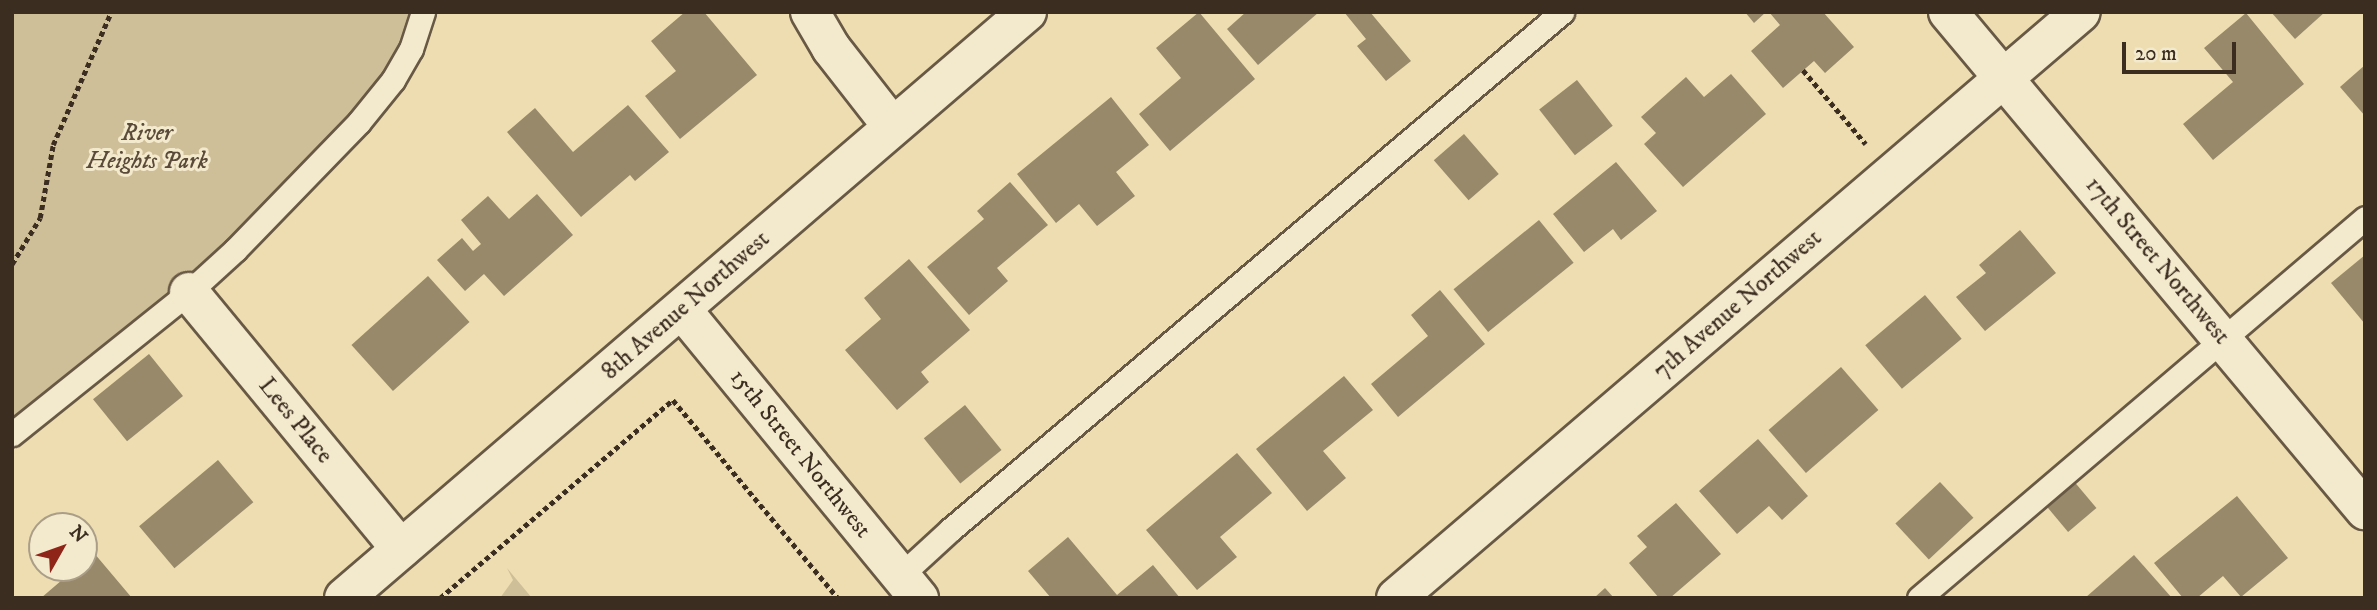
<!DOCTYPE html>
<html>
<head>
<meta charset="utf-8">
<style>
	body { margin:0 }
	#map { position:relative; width:2377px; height:610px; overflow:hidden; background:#edddb0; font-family:"IM FELL DW Pica",serif }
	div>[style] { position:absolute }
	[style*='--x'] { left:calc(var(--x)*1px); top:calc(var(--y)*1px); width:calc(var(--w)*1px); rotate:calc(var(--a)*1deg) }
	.green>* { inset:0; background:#cfbf98 }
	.building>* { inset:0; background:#98896b; transform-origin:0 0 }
	.path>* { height:4.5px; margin-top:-2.25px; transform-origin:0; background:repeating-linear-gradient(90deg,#3c2d21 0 5px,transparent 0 8.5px) }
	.roads { filter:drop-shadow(2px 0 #685945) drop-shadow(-2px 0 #685945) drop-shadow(0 2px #685945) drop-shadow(0 -2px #685945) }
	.lane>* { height:23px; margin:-11.5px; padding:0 11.5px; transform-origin:11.5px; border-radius:11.5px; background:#f3e9cc }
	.street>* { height:38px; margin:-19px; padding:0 19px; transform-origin:19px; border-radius:19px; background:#f3e9cc }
	.secondary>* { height:38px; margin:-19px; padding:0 19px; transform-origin:19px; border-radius:19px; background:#f3e9cc }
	span { translate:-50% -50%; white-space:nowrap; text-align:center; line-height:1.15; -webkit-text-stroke:6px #f3e9cc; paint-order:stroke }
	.park-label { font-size:24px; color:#594a39; font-style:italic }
	.street-label { font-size:24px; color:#3c2d21 }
	.frame { position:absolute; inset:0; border:14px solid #3c2d21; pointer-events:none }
	.north { position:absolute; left:28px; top:512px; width:70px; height:70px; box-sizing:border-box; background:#f3e9cc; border:2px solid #aa9e88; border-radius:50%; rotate:50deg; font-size:19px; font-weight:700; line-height:28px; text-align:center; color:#3c2d21 }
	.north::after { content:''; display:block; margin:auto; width:24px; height:32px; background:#8f2418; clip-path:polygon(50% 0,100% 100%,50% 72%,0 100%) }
	.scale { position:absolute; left:2122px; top:42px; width:114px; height:32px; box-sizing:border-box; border:4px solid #3c2d21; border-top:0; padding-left:9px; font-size:21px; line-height:24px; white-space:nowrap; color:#3c2d21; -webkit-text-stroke:5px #f3e9cc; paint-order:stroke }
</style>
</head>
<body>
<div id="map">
	<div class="green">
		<div style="clip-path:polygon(12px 12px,411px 12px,396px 56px,354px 117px,235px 250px,12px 423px)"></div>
		<div style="clip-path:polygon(507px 568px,532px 598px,500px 598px,513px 580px)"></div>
	</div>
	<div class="building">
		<div style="clip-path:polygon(685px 12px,704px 12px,757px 75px,680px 139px,645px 96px,676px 71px,651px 41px)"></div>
		<div style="clip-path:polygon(1199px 12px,1255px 79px,1170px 151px,1139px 114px,1181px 78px,1156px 48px)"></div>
		<div style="clip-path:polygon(1246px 12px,1319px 12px,1258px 65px,1227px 29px)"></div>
		<div style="clip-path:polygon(1344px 12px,1370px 12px,1411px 61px,1386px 81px,1357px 46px,1366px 39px)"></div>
		<div style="clip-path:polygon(1745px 12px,1766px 12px,1754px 23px)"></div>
		<div style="clip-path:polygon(1769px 12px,1823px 12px,1854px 47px,1825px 73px,1814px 61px,1783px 88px,1751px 51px,1780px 25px)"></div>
		<div style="clip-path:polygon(2271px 12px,2325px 12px,2295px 39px)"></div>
		<div style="clip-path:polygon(2246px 13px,2304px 84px,2213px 160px,2183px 124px,2233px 82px,2204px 48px)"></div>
		<div style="clip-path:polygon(2365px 65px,2365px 116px,2340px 87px)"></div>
		<div style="clip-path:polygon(1731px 74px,1766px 114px,1683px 187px,1644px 144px,1656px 133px,1641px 117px,1686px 77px,1704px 97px)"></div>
		<div style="left:1577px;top:80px;width:58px;height:48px;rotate:52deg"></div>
		<div style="clip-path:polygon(1111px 97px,1149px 145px,1116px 172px,1135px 196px,1097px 226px,1079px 204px,1056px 223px,1017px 174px)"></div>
		<div style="clip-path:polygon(628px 105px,669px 152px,635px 181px,630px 175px,581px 217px,507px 132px,535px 108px,573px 152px)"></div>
		<div style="left:1464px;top:134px;width:53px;height:40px;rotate:49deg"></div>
		<div style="clip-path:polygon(1616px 162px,1657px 211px,1621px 240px,1613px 229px,1584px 252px,1553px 214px)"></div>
		<div style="clip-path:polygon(1010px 182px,1048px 225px,997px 268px,1008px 281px,969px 315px,927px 267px,984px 219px,977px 211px)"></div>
		<div style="clip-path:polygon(537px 194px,573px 235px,504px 296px,484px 274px,465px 291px,437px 260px,462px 238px,473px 251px,481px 244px,461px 220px,488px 196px,509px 219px)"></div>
		<div style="left:1539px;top:220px;width:55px;height:110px;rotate:51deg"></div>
		<div style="clip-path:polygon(2020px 230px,2056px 273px,1985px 331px,1956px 297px,1986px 273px,1979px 265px)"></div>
		<div style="clip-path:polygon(2365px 255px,2365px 324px,2331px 283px)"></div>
		<div style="clip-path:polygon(909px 259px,970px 330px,921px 372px,929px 382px,897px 410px,845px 350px,881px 319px,864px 298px)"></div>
		<div style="left:428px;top:276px;width:62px;height:103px;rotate:48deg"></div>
		<div style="clip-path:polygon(1440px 290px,1485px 344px,1398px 417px,1371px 384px,1428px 336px,1411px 315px)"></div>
		<div style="left:1925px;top:295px;width:57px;height:78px;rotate:50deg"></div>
		<div style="left:149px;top:354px;width:54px;height:72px;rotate:51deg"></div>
		<div style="left:1841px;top:367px;width:57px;height:96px;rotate:49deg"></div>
		<div style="clip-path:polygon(1344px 376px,1373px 410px,1323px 451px,1346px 478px,1307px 511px,1256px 449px)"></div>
		<div style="left:965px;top:405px;width:58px;height:53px;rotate:51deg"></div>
		<div style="clip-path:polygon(1758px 439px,1808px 496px,1782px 520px,1769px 506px,1737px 534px,1699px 491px)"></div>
		<div style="clip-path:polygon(1237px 453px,1272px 493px,1220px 537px,1237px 557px,1197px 590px,1146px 530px)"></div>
		<div style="left:218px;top:460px;width:55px;height:103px;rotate:50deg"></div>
		<div style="left:2072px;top:479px;width:38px;height:37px;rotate:50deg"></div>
		<div style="left:1940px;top:482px;width:49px;height:61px;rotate:47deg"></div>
		<div style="clip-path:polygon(2237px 496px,2288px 558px,2241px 597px,2223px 576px,2197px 598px,2183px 598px,2154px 563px)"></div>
		<div style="clip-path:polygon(1676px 503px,1721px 554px,1670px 598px,1659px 598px,1629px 563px,1647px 547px,1637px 536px)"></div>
		<div style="clip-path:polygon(1068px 537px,1117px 595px,1153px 565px,1180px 598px,1051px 598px,1028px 571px)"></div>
		<div style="clip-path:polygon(94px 553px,132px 598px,41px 598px,76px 568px,84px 568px,84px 561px)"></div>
		<div style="clip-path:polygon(2134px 555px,2172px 598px,2085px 598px)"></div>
		<div style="clip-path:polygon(1605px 588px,1614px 598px,1594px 598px)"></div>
	</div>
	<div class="path">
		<div style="--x:1803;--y:70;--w:97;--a:49.6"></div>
		<div style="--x:12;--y:264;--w:54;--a:-58.7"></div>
		<div style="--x:40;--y:218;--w:74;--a:-79.9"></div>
		<div style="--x:53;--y:145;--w:145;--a:-66.4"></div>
		<div style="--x:440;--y:598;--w:306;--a:-40.4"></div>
		<div style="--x:673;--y:400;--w:258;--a:50.2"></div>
	</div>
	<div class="roads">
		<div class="lane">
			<div style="--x:12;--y:434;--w:227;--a:-38.7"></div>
			<div style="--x:189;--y:292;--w:62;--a:-42.4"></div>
			<div style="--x:235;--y:250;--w:178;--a:-45.9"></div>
			<div style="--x:359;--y:122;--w:54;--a:-51"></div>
			<div style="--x:393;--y:80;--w:36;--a:-60"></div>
			<div style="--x:411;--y:49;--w:39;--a:-72"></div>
			<div style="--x:900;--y:576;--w:68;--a:-42.6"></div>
			<div style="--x:950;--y:530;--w:802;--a:-40.24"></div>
			<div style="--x:1919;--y:598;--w:586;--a:-40.43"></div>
		</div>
		<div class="street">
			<div style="--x:810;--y:12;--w:42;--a:59.7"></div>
			<div style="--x:831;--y:48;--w:99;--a:52"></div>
			<div style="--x:189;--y:292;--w:333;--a:50.5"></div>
			<div style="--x:683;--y:311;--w:372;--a:50.6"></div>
			<div style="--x:344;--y:598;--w:900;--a:-40.63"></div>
			<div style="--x:1396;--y:598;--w:901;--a:-40.55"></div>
		</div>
		<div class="secondary">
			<div style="--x:1948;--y:12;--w:650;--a:50.06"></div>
		</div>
	</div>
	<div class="park-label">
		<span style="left:147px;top:148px">River<br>Heights Park</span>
	</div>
	<div class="street-label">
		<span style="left:2157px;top:261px;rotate:50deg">17th Street Northwest</span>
		<span style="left:1738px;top:305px;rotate:-41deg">7th Avenue Northwest</span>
		<span style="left:686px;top:306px;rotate:-41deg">8th Avenue Northwest</span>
		<span style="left:295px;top:421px;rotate:51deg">Lees Place</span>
		<span style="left:800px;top:454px;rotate:51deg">15th Street Northwest</span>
	</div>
	<div class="frame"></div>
	<div class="north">N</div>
	<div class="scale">20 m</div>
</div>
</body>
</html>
